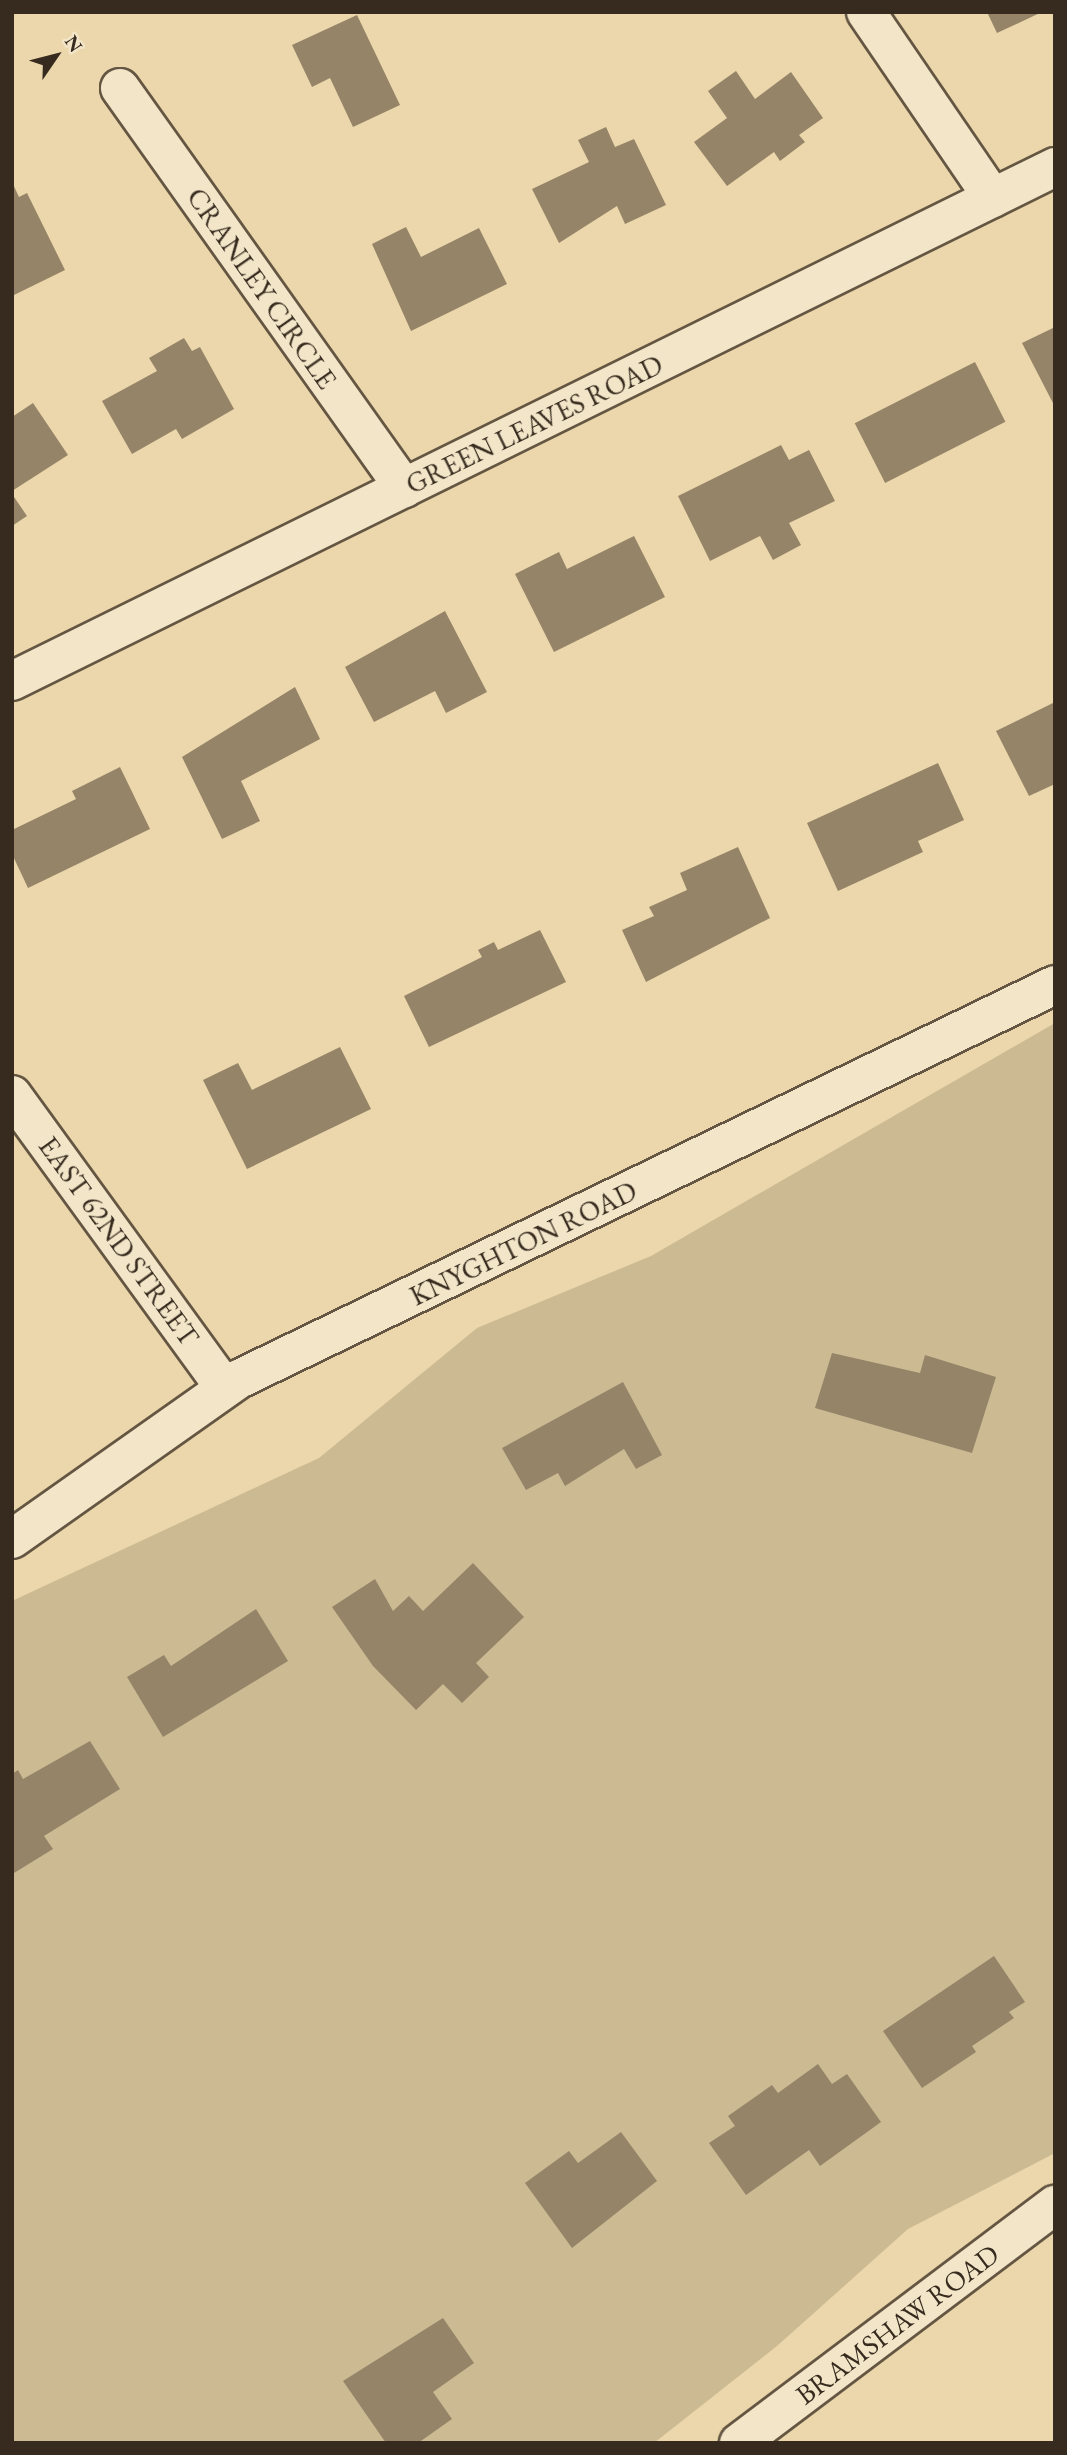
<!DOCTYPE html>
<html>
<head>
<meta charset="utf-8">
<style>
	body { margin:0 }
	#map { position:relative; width:1067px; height:2455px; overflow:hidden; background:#ebd7ab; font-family:"EB Garamond",serif }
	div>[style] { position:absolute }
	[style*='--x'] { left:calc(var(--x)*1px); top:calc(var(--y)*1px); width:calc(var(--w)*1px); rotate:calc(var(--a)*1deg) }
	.green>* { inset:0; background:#ccba93 }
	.building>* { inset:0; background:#958468; transform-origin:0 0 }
	.roads { filter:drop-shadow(2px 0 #645642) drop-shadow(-2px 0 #645642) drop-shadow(0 2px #645642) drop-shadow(0 -2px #645642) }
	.minor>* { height:38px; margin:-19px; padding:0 19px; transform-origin:19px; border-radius:19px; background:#f2e5c8 }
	span { translate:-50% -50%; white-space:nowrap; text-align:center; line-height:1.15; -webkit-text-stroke:6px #f2e5c8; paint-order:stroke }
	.street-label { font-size:28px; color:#372b1f }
	.frame { position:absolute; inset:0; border:14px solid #372b1f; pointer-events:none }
	.north { position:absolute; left:21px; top:21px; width:70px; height:70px; -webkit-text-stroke:5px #f2e5c8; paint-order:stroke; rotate:55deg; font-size:19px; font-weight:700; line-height:28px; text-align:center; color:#372b1f }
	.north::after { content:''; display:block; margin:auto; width:24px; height:32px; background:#372b1f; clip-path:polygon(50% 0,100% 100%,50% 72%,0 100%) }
</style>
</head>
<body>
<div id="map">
	<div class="green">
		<div style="clip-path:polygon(1055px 1023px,1055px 2153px,908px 2229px,777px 2346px,654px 2443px,12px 2443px,12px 1601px,319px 1458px,477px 1328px,651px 1256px)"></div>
	</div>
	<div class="building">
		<div style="clip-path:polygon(987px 12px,1042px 12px,997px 33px)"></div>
		<div style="clip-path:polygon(357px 15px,400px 105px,353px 127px,330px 78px,312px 87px,292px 45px)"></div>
		<div style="clip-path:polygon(736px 71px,755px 99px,791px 72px,823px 118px,799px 135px,805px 142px,780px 161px,774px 152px,727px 186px,694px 142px,727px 118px,708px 91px)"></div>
		<div style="clip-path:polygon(606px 127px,615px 147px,634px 139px,666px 205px,625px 224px,617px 206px,559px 243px,532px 189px,589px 162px,578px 140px)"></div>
		<div style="clip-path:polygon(12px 182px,19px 197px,27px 193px,65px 270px,12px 296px)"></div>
		<div style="clip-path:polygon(406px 227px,421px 257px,479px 228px,507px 284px,411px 331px,372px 244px)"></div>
		<div style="clip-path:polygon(1055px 327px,1055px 407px,1022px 343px)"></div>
		<div style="clip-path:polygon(184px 338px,192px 351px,200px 347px,234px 409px,182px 439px,176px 429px,132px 454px,102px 401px,157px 371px,149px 358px)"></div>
		<div style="left:975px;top:362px;width:67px;height:135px;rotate:63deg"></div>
		<div style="clip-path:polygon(33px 403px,68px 455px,12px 491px,12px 417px)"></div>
		<div style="clip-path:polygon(781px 445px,789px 460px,809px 450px,835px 501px,789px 523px,801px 545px,773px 560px,760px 536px,710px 561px,678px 496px)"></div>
		<div style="clip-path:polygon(12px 494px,27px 516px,12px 526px)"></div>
		<div style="clip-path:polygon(634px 536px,665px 597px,554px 652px,515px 574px,559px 552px,567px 569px)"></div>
		<div style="clip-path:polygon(445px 611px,487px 692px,446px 713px,435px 691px,374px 722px,345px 667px)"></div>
		<div style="clip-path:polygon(295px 687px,320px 739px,241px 781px,260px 821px,222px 839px,182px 757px)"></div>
		<div style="clip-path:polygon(1055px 702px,1055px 784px,1029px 796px,996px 731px)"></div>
		<div style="clip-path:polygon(938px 763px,964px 820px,918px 841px,923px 852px,838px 891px,807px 823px)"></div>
		<div style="clip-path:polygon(120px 767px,150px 829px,28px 888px,12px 854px,12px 830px,76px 799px,72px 791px)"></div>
		<div style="clip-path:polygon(738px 847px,770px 918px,646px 982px,622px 930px,654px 916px,649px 907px,687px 890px,680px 873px)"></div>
		<div style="clip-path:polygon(540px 930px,566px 982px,429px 1047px,404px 996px,482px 957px,478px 950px,494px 942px,498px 950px)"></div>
		<div style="clip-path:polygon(340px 1047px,371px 1109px,247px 1169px,203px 1080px,238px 1063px,252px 1090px)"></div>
		<div style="clip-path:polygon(832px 1353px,920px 1373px,925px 1355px,996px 1377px,972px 1453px,815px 1408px)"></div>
		<div style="clip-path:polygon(623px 1382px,662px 1455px,636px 1469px,624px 1449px,565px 1486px,558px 1473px,526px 1490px,502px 1448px)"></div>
		<div style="clip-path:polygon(473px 1563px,524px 1617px,476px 1663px,489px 1677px,462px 1703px,443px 1684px,416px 1710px,373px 1666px,332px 1607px,375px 1579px,393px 1611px,409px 1596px,423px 1611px)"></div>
		<div style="clip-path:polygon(256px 1609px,288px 1661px,163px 1737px,127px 1677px,164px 1655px,171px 1666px)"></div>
		<div style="clip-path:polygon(90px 1741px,120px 1789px,44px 1836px,53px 1849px,14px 1873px,12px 1774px,18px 1770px,23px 1779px)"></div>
		<div style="clip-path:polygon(994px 1956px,1025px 2002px,1009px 2012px,1014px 2018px,972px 2046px,976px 2052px,922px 2088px,883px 2031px)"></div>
		<div style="clip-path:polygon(818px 2064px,832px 2084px,847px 2074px,881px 2122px,820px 2166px,809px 2150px,746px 2195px,709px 2143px,735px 2126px,728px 2116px,772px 2085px,778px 2093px)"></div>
		<div style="clip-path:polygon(621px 2132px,657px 2181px,572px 2248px,525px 2183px,569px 2151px,578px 2163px)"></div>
		<div style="clip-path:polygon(443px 2318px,474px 2363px,433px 2392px,452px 2419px,418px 2443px,386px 2443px,343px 2381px)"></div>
	</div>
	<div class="roads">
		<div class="minor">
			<div style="--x:866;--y:12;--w:225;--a:55.7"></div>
			<div style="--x:120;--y:88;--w:491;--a:54.6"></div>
			<div style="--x:12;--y:681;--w:1163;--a:-26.23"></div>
			<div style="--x:12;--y:1095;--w:362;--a:54"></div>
			<div style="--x:12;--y:1539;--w:278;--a:-35.2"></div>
			<div style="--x:239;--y:1379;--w:906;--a:-25.77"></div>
			<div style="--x:739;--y:2443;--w:396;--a:-37"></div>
		</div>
	</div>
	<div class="street-label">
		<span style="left:262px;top:288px;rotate:55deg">CRANLEY CIRCLE</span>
		<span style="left:534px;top:424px;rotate:-26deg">GREEN LEAVES ROAD</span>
		<span style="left:119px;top:1241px;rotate:54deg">EAST 62ND STREET</span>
		<span style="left:523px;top:1243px;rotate:-26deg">KNYGHTON ROAD</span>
		<span style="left:897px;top:2324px;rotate:-37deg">BRAMSHAW ROAD</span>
	</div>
	<div class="frame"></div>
	<div class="north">N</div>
</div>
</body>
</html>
